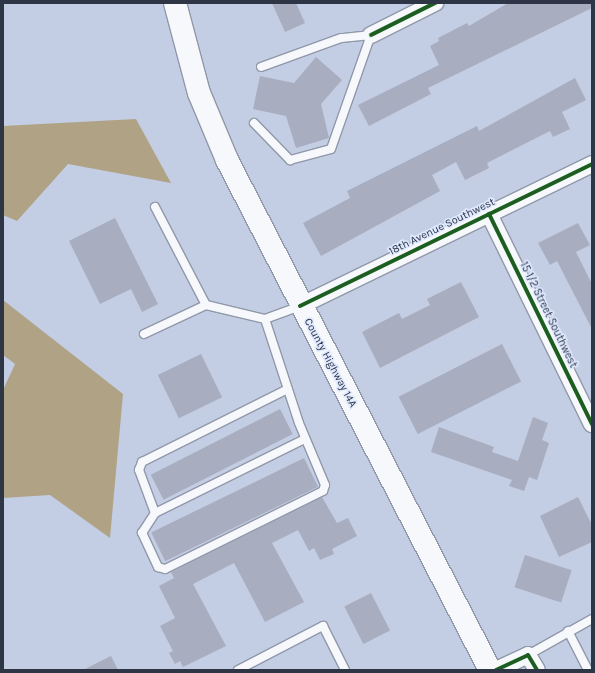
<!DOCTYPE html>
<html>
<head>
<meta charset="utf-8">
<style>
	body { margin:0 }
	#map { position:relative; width:595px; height:673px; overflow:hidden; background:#c3cde4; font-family:Karla,sans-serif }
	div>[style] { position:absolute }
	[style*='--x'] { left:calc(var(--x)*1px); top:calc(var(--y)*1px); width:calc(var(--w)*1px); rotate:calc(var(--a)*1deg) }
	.forest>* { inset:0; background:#b0a385 }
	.building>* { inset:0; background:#a9adc0; transform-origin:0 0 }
	.roads { filter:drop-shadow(1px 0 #9098a9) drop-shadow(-1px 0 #9098a9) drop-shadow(0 1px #9098a9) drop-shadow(0 -1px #9098a9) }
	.lane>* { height:8px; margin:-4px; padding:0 4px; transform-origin:4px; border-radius:4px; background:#f6f8fb }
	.street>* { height:16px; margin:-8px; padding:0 8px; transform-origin:8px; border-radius:8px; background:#f6f8fb }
	.secondary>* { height:22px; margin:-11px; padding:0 11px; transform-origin:11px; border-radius:11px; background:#f6f8fb }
	.cycleway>* { height:4px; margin:-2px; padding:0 2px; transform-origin:2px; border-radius:2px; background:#1b5e20 }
	span { translate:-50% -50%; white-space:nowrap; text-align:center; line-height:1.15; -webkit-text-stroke:3px #dfe9ff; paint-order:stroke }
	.street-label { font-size:11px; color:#2e3646 }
	.frame { position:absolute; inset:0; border:4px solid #2e3646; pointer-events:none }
</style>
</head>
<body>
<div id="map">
	<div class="forest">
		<div style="clip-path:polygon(136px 119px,171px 183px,68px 164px,17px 221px,3px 215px,3px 126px)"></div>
		<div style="clip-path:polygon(3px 300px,123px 394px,110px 538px,50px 495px,3px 498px,3px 390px,15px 364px,3px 355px)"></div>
	</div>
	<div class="building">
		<div style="clip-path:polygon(272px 3px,296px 3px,305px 23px,285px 32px)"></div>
		<div style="clip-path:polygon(508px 3px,592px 3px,592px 8px,428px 88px,431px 94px,369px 126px,358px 105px,439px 65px,430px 46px,439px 41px,438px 38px,467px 23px,469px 26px)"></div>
		<div style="clip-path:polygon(316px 57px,342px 80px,321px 104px,329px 138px,296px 148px,286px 116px,253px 109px,260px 76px,294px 83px)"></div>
		<div style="clip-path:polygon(575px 78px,586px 100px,562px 112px,570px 129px,553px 137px,550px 131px,487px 163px,489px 168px,465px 180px,456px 162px,432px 175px,440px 191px,321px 256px,303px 223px,350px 198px,347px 191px,477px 126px,479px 131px)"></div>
		<div style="clip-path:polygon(115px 218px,158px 304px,142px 312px,131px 289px,100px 304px,69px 241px)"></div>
		<div style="clip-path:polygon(578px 223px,590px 245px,576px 252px,592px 284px,592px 329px,557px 261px,550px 265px,538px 243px)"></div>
		<div style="clip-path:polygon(461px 282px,479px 317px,380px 368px,362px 332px,399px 313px,402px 319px,430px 305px,427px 299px)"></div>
		<div style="left:502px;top:344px;width:42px;height:116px;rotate:63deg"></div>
		<div style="left:201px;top:354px;width:48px;height:48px;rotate:64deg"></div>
		<div style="left:280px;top:409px;width:28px;height:145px;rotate:63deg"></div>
		<div style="clip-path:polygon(533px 417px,548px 423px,542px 440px,549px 443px,537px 480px,529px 477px,524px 491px,509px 486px,512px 480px,431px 452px,439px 427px,494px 447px,492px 452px,518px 461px)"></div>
		<div style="left:304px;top:458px;width:32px;height:170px;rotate:64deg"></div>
		<div style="clip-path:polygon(322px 497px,337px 523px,348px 518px,357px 536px,332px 549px,334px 554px,320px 560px,314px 548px,309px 551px,298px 530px,272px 543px,304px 602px,265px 622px,234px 563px,193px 584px,226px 646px,183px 667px,180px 661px,175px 664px,169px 653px,173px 651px,160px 626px,175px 618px,159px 586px,174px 578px,171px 572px)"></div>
		<div style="clip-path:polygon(578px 497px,592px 525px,592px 542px,559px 557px,540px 516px)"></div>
		<div style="left:525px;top:555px;width:49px;height:34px;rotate:18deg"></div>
		<div style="left:371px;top:593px;width:42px;height:30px;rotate:63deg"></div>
		<div style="clip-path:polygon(111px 656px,118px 670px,83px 670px)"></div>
	</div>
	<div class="roads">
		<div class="lane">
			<div style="--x:254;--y:123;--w:52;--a:45.8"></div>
			<div style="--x:290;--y:160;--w:42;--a:-15"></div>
			<div style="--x:331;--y:149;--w:121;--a:-70.7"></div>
			<div style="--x:371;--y:35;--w:30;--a:174"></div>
			<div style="--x:341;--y:38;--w:85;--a:160.1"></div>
			<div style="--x:155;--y:207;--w:110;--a:62.5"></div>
			<div style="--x:206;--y:305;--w:61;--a:13.3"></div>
			<div style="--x:265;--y:319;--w:37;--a:-20"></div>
			<div style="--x:265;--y:319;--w:109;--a:71.9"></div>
			<div style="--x:299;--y:423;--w:67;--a:67.2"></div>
			<div style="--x:325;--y:485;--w:6;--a:108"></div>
			<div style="--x:323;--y:491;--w:176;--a:153.7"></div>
			<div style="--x:165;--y:569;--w:7;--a:-164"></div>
			<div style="--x:158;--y:567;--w:38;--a:-115"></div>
			<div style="--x:142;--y:533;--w:24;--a:-57"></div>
			<div style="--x:155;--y:513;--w:46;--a:-110.4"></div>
			<div style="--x:139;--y:470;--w:9;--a:-69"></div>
			<div style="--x:142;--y:462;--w:163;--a:-26.6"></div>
			<div style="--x:144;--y:334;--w:68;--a:-25.1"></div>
			<div style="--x:155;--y:513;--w:167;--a:-26.3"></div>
			<div style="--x:568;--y:631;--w:44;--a:62.9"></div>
			<div style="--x:528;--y:655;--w:73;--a:-29.4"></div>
			<div style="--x:238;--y:670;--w:96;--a:-27.4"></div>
			<div style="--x:323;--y:626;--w:49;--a:63.4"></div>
		</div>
		<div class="street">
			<div style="--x:371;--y:35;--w:72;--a:-26.6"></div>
			<div style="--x:489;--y:214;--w:234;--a:63.9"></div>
			<div style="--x:300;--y:306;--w:325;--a:-25.9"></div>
			<div style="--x:496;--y:670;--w:35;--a:-25"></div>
			<div style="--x:528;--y:655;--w:17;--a:59"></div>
		</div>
		<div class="secondary">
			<div style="--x:175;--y:3;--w:93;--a:75.1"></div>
			<div style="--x:199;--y:93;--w:73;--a:67.3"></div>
			<div style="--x:227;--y:160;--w:574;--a:62.72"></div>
		</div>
	</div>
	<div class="cycleway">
		<div style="--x:371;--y:35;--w:72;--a:-26.6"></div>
		<div style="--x:489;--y:214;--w:234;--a:63.9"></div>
		<div style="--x:300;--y:306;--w:325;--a:-25.9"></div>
		<div style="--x:496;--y:670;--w:35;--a:-25"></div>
		<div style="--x:528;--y:655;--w:17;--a:59"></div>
	</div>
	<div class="street-label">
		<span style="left:442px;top:227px;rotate:-26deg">18th Avenue Southwest</span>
		<span style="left:548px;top:315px;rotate:64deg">15 1/2 Street Southwest</span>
		<span style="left:330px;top:363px;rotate:62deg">County Highway 14A</span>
	</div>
	<div class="frame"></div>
</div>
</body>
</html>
